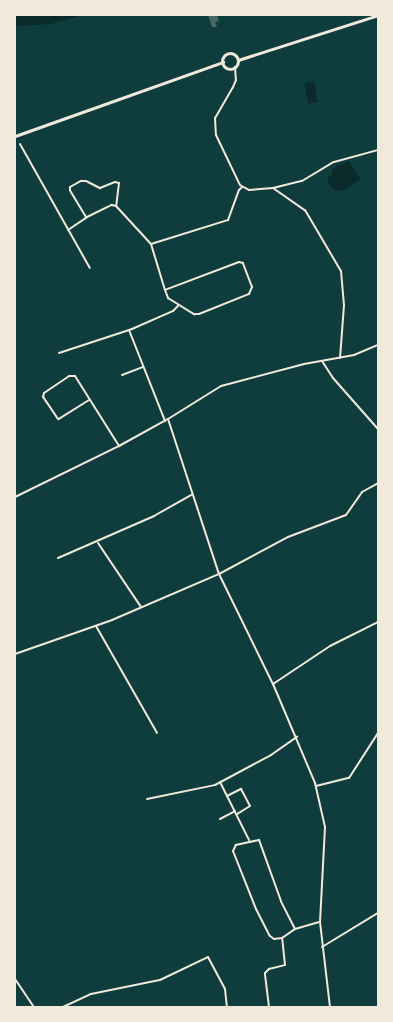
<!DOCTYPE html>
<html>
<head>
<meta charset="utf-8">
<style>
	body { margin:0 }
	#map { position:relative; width:393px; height:1022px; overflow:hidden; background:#0f3d3e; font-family:"Space Grotesk",sans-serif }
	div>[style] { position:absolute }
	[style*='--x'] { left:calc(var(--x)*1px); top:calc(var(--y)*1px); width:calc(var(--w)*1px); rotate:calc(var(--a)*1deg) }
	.water>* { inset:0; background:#0a2a2b; transform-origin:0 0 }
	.building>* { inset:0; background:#486865 }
	.minor>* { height:2px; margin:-1px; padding:0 1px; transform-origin:1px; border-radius:1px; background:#f1e9da }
	.primary>* { height:3px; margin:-1.5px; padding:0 1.5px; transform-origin:1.5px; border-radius:1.5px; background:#f1e9da }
	.primary>.ring { margin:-1.5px; padding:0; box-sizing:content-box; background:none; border:3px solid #f1e9da; border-radius:50% }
	span { translate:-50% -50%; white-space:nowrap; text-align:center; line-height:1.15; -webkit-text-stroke:4.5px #f1e9da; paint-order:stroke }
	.frame { position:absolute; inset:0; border:16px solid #f1e9da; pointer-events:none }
</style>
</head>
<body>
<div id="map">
	<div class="water">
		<div style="clip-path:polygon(15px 15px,82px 15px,51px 24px,15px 26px)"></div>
		<div style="left:314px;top:81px;width:21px;height:10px;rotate:79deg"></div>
		<div style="clip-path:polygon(349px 161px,361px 179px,344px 190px,337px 191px,329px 185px,327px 178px,332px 175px,332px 170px,337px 166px)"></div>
	</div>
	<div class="building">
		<div style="clip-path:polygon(208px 15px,217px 15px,219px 21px,215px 22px,217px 27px,212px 27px)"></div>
	</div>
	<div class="minor">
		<div style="--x:235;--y:67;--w:13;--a:86"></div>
		<div style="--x:236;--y:80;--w:8;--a:113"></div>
		<div style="--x:233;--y:87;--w:36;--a:120"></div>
		<div style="--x:215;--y:118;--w:17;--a:87"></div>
		<div style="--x:216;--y:135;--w:55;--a:64.4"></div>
		<div style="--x:240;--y:185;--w:10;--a:29"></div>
		<div style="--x:249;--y:190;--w:24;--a:-5"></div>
		<div style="--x:273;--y:188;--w:39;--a:35"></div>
		<div style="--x:305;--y:210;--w:71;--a:59.5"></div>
		<div style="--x:341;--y:271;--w:34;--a:85"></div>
		<div style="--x:344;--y:305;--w:53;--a:94.3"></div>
		<div style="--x:20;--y:144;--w:142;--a:60.6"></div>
		<div style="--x:273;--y:188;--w:30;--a:-14"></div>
		<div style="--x:302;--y:181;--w:37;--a:-31"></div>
		<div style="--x:334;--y:162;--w:46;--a:-15.3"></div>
		<div style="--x:86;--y:217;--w:31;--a:-121"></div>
		<div style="--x:70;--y:190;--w:3;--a:-90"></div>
		<div style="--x:70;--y:187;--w:13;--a:-29"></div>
		<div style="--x:81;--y:181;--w:5;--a:0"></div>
		<div style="--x:86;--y:181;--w:16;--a:27"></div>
		<div style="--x:100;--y:188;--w:16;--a:-22"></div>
		<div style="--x:115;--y:182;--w:4;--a:14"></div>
		<div style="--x:119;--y:183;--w:23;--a:97"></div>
		<div style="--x:68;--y:230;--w:23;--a:-34"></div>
		<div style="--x:87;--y:217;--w:28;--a:-26"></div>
		<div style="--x:112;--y:205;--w:4;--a:14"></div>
		<div style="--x:116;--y:206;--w:52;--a:47.4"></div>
		<div style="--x:151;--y:244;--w:81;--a:-17.3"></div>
		<div style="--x:228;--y:220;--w:32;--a:-70"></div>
		<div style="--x:239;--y:190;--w:4;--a:-45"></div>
		<div style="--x:151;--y:244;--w:48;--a:73.1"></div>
		<div style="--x:165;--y:290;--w:9;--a:69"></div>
		<div style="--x:168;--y:298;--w:31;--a:32"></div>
		<div style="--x:194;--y:314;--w:5;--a:0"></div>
		<div style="--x:199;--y:314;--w:54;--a:-21.8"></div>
		<div style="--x:249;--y:294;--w:8;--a:-67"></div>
		<div style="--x:252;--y:287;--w:26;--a:-111"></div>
		<div style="--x:243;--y:263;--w:4;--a:-166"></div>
		<div style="--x:239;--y:262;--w:79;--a:159.3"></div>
		<div style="--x:129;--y:330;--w:98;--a:68.4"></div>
		<div style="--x:59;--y:353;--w:77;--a:-18.2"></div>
		<div style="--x:132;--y:329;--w:45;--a:-23.7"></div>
		<div style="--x:173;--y:311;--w:7;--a:-45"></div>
		<div style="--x:322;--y:361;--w:20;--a:57"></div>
		<div style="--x:333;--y:378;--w:68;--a:48.6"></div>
		<div style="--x:122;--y:375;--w:22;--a:-21"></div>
		<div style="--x:89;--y:400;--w:36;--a:148"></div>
		<div style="--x:58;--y:419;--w:27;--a:-124"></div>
		<div style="--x:43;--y:397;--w:4;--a:-76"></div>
		<div style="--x:44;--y:393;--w:30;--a:-34"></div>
		<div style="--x:69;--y:376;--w:6;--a:0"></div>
		<div style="--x:75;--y:376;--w:83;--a:57.8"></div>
		<div style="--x:168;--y:419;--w:163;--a:71.8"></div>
		<div style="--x:219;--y:574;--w:123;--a:63.9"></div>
		<div style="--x:273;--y:684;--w:108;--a:67"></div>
		<div style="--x:315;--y:783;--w:45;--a:77.2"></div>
		<div style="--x:325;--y:827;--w:95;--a:93"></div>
		<div style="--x:320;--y:922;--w:86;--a:83.3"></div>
		<div style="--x:15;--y:497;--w:116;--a:-26.1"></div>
		<div style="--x:119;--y:446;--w:56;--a:-28.9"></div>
		<div style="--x:168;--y:419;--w:62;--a:-31.9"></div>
		<div style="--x:221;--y:386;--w:86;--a:-14.8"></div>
		<div style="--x:304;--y:364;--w:51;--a:-10.2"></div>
		<div style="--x:354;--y:355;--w:26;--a:-23"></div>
		<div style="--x:98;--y:543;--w:77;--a:56.1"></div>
		<div style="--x:58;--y:558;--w:105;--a:-23.6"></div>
		<div style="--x:154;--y:516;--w:43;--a:-29.6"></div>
		<div style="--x:96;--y:626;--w:123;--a:60.3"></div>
		<div style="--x:15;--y:654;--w:103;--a:-19.3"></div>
		<div style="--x:112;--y:620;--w:116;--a:-23.3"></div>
		<div style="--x:219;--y:574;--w:78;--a:-28.2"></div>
		<div style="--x:288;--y:537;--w:62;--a:-20.8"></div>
		<div style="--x:346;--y:515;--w:28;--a:-55"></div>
		<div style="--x:362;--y:492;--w:18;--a:-29"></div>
		<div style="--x:273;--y:684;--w:69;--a:-33.7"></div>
		<div style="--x:330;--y:646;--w:54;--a:-26.6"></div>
		<div style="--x:220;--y:782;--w:65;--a:63.4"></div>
		<div style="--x:316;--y:786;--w:34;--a:-14"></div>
		<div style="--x:349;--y:778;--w:54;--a:-57.2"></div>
		<div style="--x:227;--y:796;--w:16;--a:-27"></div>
		<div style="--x:241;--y:789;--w:19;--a:62"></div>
		<div style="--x:250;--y:806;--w:15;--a:148"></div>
		<div style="--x:147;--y:799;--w:69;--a:-11.6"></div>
		<div style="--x:215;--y:785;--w:64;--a:-28.2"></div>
		<div style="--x:271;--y:755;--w:32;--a:-35"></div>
		<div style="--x:220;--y:819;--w:17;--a:-28"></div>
		<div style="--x:295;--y:929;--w:31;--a:-117"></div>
		<div style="--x:281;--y:901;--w:65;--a:-109.8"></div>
		<div style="--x:259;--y:840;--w:24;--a:168"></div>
		<div style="--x:236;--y:845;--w:7;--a:117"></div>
		<div style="--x:233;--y:851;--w:62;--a:68.4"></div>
		<div style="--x:256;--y:909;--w:30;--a:63"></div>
		<div style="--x:270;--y:936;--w:5;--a:37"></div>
		<div style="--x:274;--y:939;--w:8;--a:-7"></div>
		<div style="--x:282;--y:938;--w:16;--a:-35"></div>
		<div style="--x:295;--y:929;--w:26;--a:-16"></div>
		<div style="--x:322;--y:947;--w:66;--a:-31.3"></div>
		<div style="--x:15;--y:979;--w:34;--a:56"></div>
		<div style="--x:63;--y:1007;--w:31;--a:-25"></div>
		<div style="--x:91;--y:994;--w:70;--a:-11.5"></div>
		<div style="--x:160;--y:980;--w:53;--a:-25.6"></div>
		<div style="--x:208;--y:957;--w:36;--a:62"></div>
		<div style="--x:225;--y:989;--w:18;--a:84"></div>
		<div style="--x:269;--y:1007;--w:34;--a:-97"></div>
		<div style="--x:265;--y:973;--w:6;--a:-45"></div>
		<div style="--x:269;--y:969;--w:16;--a:-14"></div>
		<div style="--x:285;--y:965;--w:27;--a:-96"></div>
	</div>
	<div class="primary">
		<div class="ring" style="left:222px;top:53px;width:13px;height:13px"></div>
		<div style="--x:238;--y:60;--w:147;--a:-17.8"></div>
		<div style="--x:15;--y:136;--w:221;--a:-19.6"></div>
	</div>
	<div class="frame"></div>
</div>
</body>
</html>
